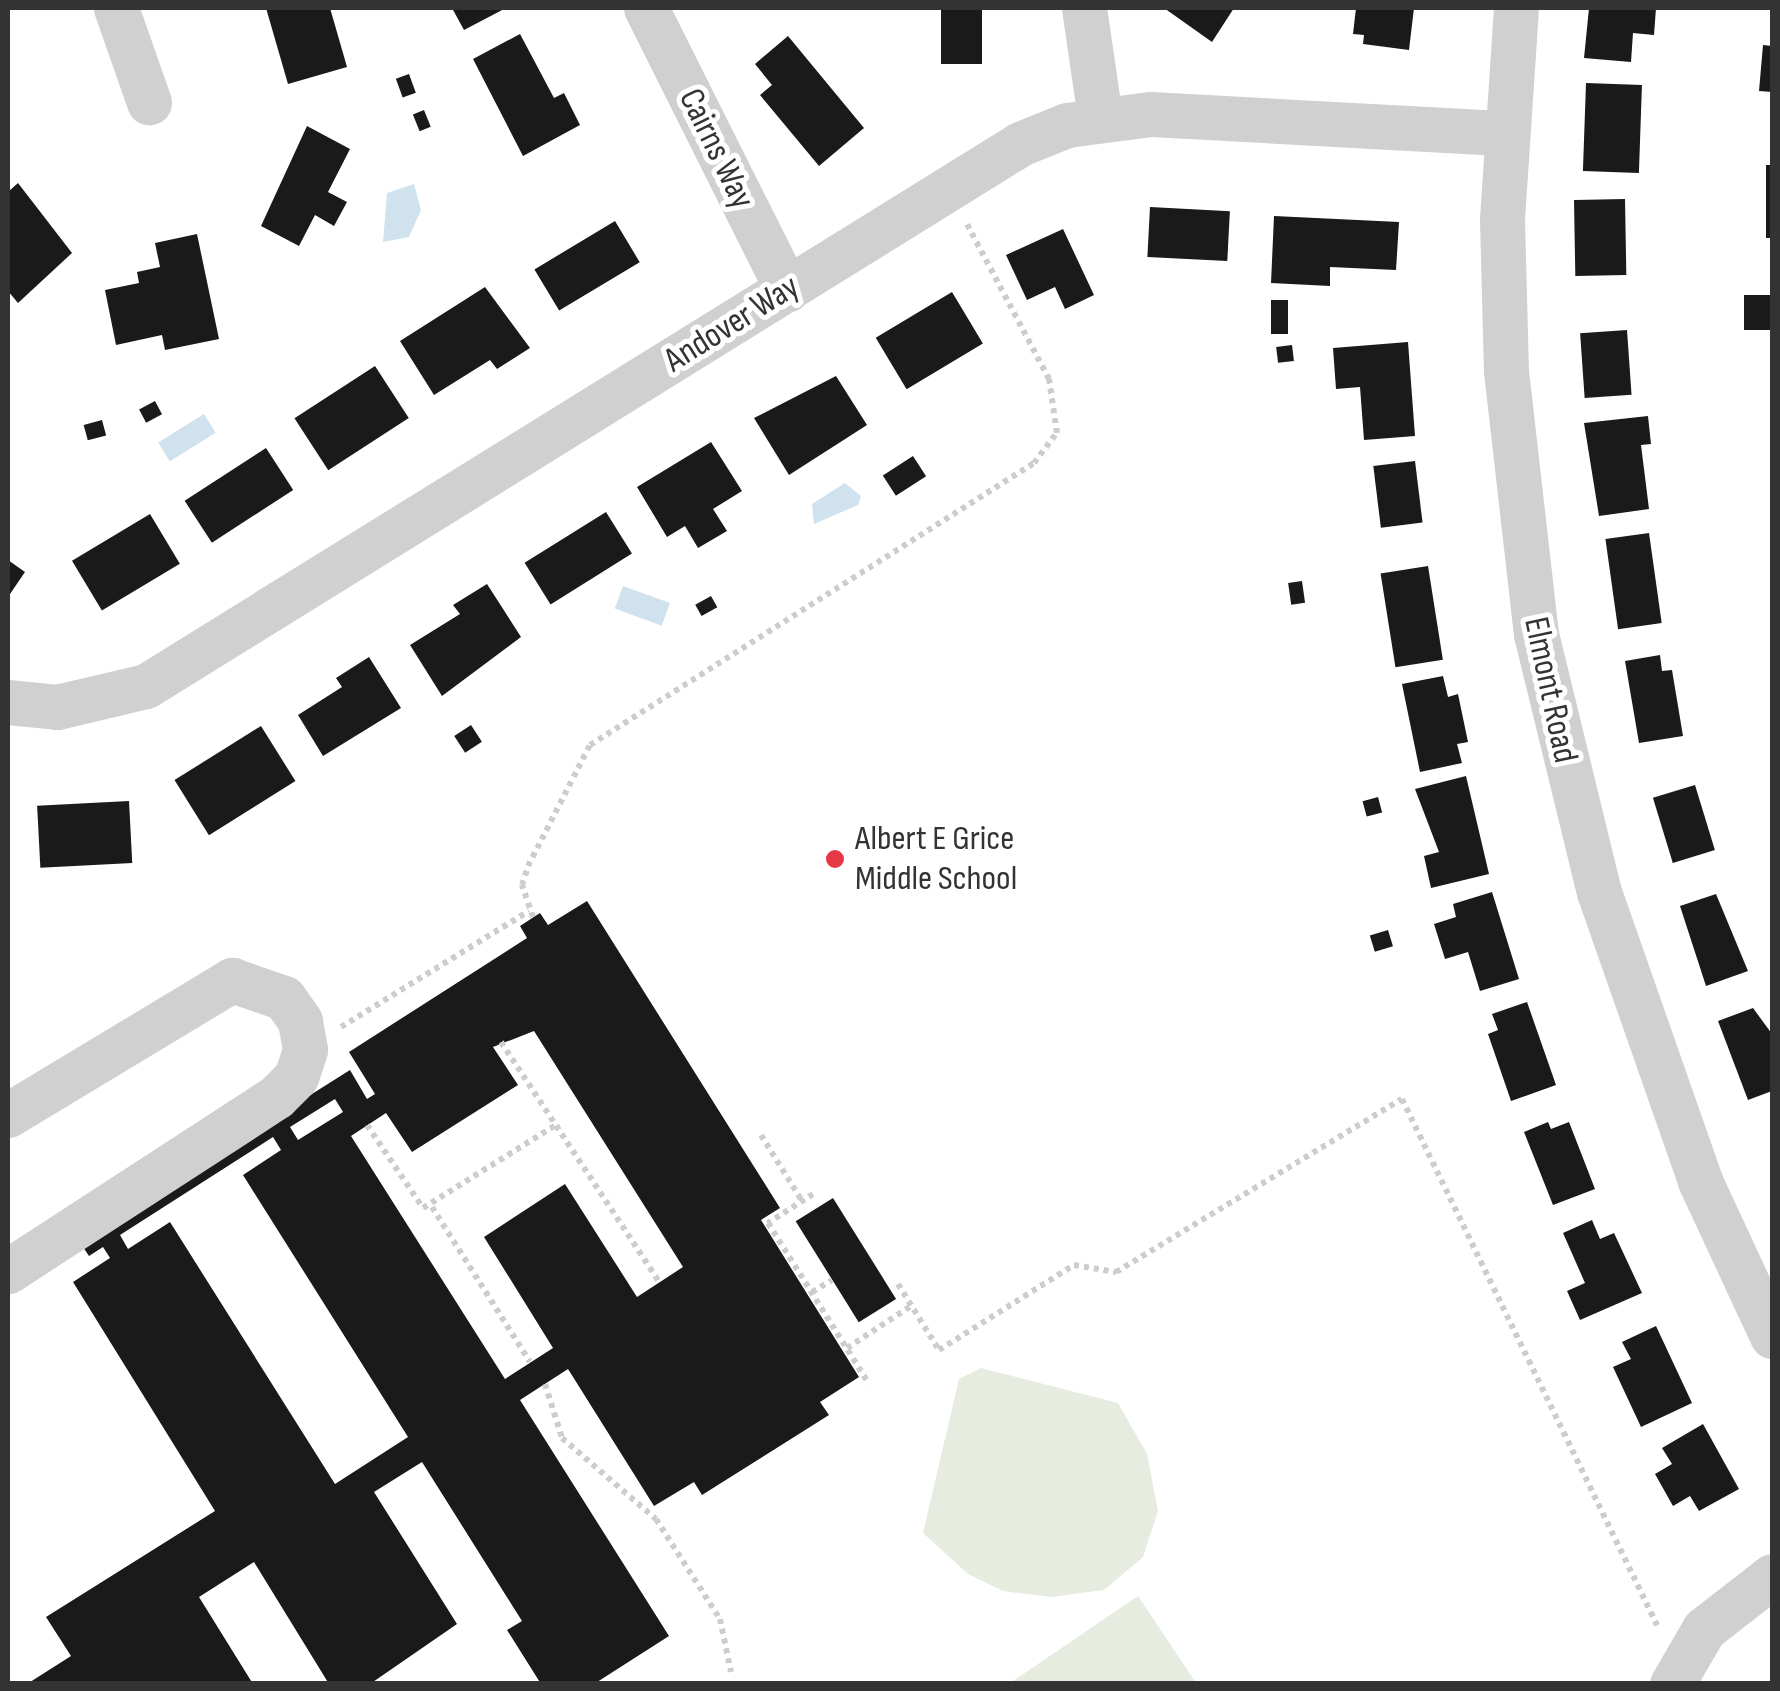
<!DOCTYPE html>
<html>
<head>
<meta charset="utf-8">
<style>
	body { margin:0 }
	#map { position:relative; width:1780px; height:1691px; overflow:hidden; background:#fff; font-family:"Sofia Sans Condensed",sans-serif }
	div>[style] { position:absolute }
	[style*='--x'] { left:calc(var(--x)*1px); top:calc(var(--y)*1px); width:calc(var(--w)*1px); rotate:calc(var(--a)*1deg) }
	.green>* { inset:0; background:#e6ecdf }
	.water>* { inset:0; background:#cfe2ee; transform-origin:0 0 }
	.building>* { inset:0; background:#1a1a1a; transform-origin:0 0 }
	.path>* { height:6px; margin-top:-3px; transform-origin:0; background:repeating-linear-gradient(90deg,#cdcdcd 0 5px,transparent 0 10px) }
	.minor>* { height:45px; margin:-22.5px; padding:0 22.5px; transform-origin:22.5px; border-radius:22.5px; background:#d0d0d0 }
	.dots>* { width:28px; height:28px; translate:-50% -50%; box-sizing:border-box; border:5px solid #fff; border-radius:50% }
	span { translate:-50% -50%; white-space:nowrap; text-align:center; line-height:1.15; -webkit-text-stroke:10px #fff; paint-order:stroke }
	.street-label { font-size:35px; color:#333 }
	.poi-label { font-size:35px; color:#333 }
	.left { translate:0 -50%; text-align:left }
	.frame { position:absolute; inset:0; border:10px solid #333; pointer-events:none }
</style>
</head>
<body>
<div id="map">
	<div class="green">
		<div style="clip-path:polygon(981px 1368px,1118px 1403px,1147px 1454px,1158px 1511px,1143px 1557px,1104px 1590px,1051px 1597px,1003px 1591px,968px 1574px,923px 1533px,959px 1379px)"></div>
		<div style="clip-path:polygon(1138px 1596px,1196px 1683px,1010px 1683px)"></div>
	</div>
	<div class="water">
		<div style="clip-path:polygon(414px 184px,421px 210px,409px 237px,383px 242px,387px 193px)"></div>
		<div style="left:204px;top:414px;width:22px;height:54px;rotate:58deg"></div>
		<div style="clip-path:polygon(845px 483px,861px 496px,858px 505px,814px 524px,812px 504px)"></div>
		<div style="left:623px;top:586px;width:50px;height:24px;rotate:20deg"></div>
	</div>
	<div class="building">
		<div style="clip-path:polygon(266px 8px,330px 8px,347px 67px,288px 84px)"></div>
		<div style="clip-path:polygon(452px 8px,506px 8px,464px 30px)"></div>
		<div style="left:941px;top:8px;width:41px;height:56px"></div>
		<div style="clip-path:polygon(1164px 8px,1234px 8px,1212px 42px)"></div>
		<div style="clip-path:polygon(1356px 8px,1414px 8px,1409px 50px,1363px 44px,1364px 35px,1353px 34px)"></div>
		<div style="clip-path:polygon(1589px 8px,1656px 8px,1654px 35px,1633px 33px,1631px 62px,1584px 58px)"></div>
		<div style="clip-path:polygon(520px 34px,554px 98px,564px 93px,580px 125px,523px 156px,473px 59px)"></div>
		<div style="clip-path:polygon(788px 36px,864px 128px,819px 166px,760px 95px,772px 85px,755px 64px)"></div>
		<div style="clip-path:polygon(1763px 45px,1772px 46px,1772px 92px,1759px 91px)"></div>
		<div style="left:409px;top:74px;width:20px;height:14px;rotate:70deg"></div>
		<div style="left:1586px;top:83px;width:56px;height:88px;rotate:2deg"></div>
		<div style="left:424px;top:110px;width:18px;height:12px;rotate:68deg"></div>
		<div style="clip-path:polygon(307px 126px,350px 149px,328px 192px,347px 202px,334px 226px,315px 215px,299px 246px,261px 226px)"></div>
		<div style="left:1766px;top:165px;width:6px;height:73px"></div>
		<div style="clip-path:polygon(18px 183px,72px 253px,18px 303px,8px 291px,8px 192px)"></div>
		<div style="left:1625px;top:199px;width:76px;height:51px;rotate:89deg"></div>
		<div style="left:1150px;top:207px;width:80px;height:50px;rotate:3deg"></div>
		<div style="clip-path:polygon(1274px 216px,1399px 222px,1396px 270px,1330px 267px,1330px 286px,1271px 283px)"></div>
		<div style="left:615px;top:221px;width:48px;height:94px;rotate:59deg"></div>
		<div style="clip-path:polygon(1063px 229px,1094px 295px,1065px 309px,1055px 287px,1027px 300px,1006px 255px)"></div>
		<div style="clip-path:polygon(197px 234px,219px 339px,165px 350px,162px 335px,116px 345px,105px 290px,139px 283px,137px 272px,160px 267px,155px 243px)"></div>
		<div style="clip-path:polygon(485px 287px,530px 348px,497px 369px,490px 360px,434px 395px,400px 341px)"></div>
		<div style="left:952px;top:292px;width:60px;height:89px;rotate:59deg"></div>
		<div style="left:1772px;top:295px;width:35px;height:28px;rotate:90deg"></div>
		<div style="left:1271px;top:300px;width:17px;height:34px"></div>
		<div style="left:1627px;top:330px;width:65px;height:47px;rotate:86deg"></div>
		<div style="clip-path:polygon(1408px 342px,1415px 436px,1364px 440px,1360px 387px,1336px 389px,1333px 348px)"></div>
		<div style="left:1292px;top:345px;width:16px;height:16px;rotate:83deg"></div>
		<div style="left:375px;top:366px;width:62px;height:96px;rotate:57deg"></div>
		<div style="clip-path:polygon(836px 376px,867px 425px,789px 475px,754px 418px)"></div>
		<div style="left:155px;top:401px;width:15px;height:18px;rotate:62deg"></div>
		<div style="clip-path:polygon(1648px 416px,1651px 444px,1641px 445px,1649px 509px,1599px 516px,1584px 423px)"></div>
		<div style="left:102px;top:420px;width:16px;height:19px;rotate:75deg"></div>
		<div style="clip-path:polygon(711px 442px,742px 491px,713px 509px,727px 531px,698px 548px,685px 526px,667px 537px,637px 487px)"></div>
		<div style="left:266px;top:448px;width:50px;height:97px;rotate:57deg"></div>
		<div style="left:913px;top:456px;width:24px;height:36px;rotate:57deg"></div>
		<div style="left:1415px;top:461px;width:62px;height:42px;rotate:83deg"></div>
		<div style="left:606px;top:512px;width:49px;height:96px;rotate:58deg"></div>
		<div style="left:150px;top:514px;width:58px;height:91px;rotate:59deg"></div>
		<div style="left:1649px;top:533px;width:91px;height:44px;rotate:82deg"></div>
		<div style="clip-path:polygon(8px 560px,25px 572px,8px 597px)"></div>
		<div style="left:1428px;top:566px;width:95px;height:48px;rotate:81deg"></div>
		<div style="left:1302px;top:581px;width:22px;height:14px;rotate:82deg"></div>
		<div style="clip-path:polygon(487px 584px,521px 637px,442px 696px,410px 645px,460px 614px,453px 605px)"></div>
		<div style="left:711px;top:596px;width:13px;height:18px;rotate:61deg"></div>
		<div style="clip-path:polygon(1660px 655px,1662px 671px,1672px 670px,1683px 736px,1639px 743px,1625px 661px)"></div>
		<div style="clip-path:polygon(369px 657px,401px 708px,323px 756px,298px 715px,342px 687px,336px 678px)"></div>
		<div style="clip-path:polygon(1443px 676px,1448px 697px,1458px 694px,1468px 742px,1457px 744px,1462px 763px,1420px 772px,1402px 684px)"></div>
		<div style="left:471px;top:725px;width:20px;height:20px;rotate:57deg"></div>
		<div style="left:261px;top:726px;width:65px;height:102px;rotate:58deg"></div>
		<div style="clip-path:polygon(1466px 776px,1489px 874px,1431px 888px,1424px 856px,1439px 852px,1415px 789px)"></div>
		<div style="left:1695px;top:785px;width:68px;height:44px;rotate:73deg"></div>
		<div style="left:1378px;top:797px;width:16px;height:16px;rotate:75deg"></div>
		<div style="left:129px;top:801px;width:62px;height:92px;rotate:87deg"></div>
		<div style="clip-path:polygon(1492px 892px,1519px 979px,1480px 991px,1468px 952px,1445px 959px,1434px 924px,1456px 917px,1453px 904px)"></div>
		<div style="clip-path:polygon(1716px 894px,1748px 971px,1706px 986px,1680px 906px)"></div>
		<div style="clip-path:polygon(evenodd,587px 901px,780px 1208px,761px 1220px,859px 1377px,820px 1402px,829px 1415px,702px 1495px,694px 1482px,654px 1506px,568px 1369px,520px 1400px,669px 1636px,594px 1684px,541px 1684px,507px 1630px,522px 1621px,422px 1462px,374px 1492px,457px 1624px,370px 1684px,329px 1684px,254px 1562px,199px 1597px,253px 1684px,27px 1684px,71px 1656px,46px 1617px,215px 1511px,73px 1282px,110px 1258px,103px 1247px,89px 1256px,79px 1241px,350px 1070px,367px 1099px,375px 1094px,349px 1052px,527px 938px,520px 926px,540px 913px,548px 925px,587px 901px,534px 1031px,683px 1267px,637px 1297px,565px 1184px,484px 1237px,553px 1348px,505px 1379px,351px 1136px,386px 1113px,412px 1152px,518px 1085px,493px 1047px,534px 1031px,587px 901px,335px 1099px,343px 1112px,298px 1140px,290px 1127px,335px 1099px,587px 901px,273px 1137px,281px 1150px,243px 1175px,408px 1437px,335px 1484px,170px 1222px,128px 1249px,120px 1235px,273px 1137px)"></div>
		<div style="left:1388px;top:930px;width:17px;height:19px;rotate:73deg"></div>
		<div style="clip-path:polygon(1527px 1002px,1556px 1085px,1511px 1101px,1488px 1034px,1498px 1030px,1492px 1014px)"></div>
		<div style="clip-path:polygon(1753px 1008px,1772px 1034px,1772px 1091px,1748px 1100px,1718px 1021px)"></div>
		<div style="clip-path:polygon(1548px 1122px,1551px 1129px,1569px 1122px,1595px 1189px,1553px 1205px,1524px 1132px)"></div>
		<div style="left:833px;top:1198px;width:119px;height:44px;rotate:58deg"></div>
		<div style="clip-path:polygon(1592px 1220px,1600px 1239px,1614px 1233px,1642px 1293px,1580px 1320px,1567px 1291px,1585px 1283px,1563px 1233px)"></div>
		<div style="clip-path:polygon(1656px 1326px,1692px 1403px,1641px 1427px,1613px 1367px,1631px 1359px,1622px 1342px)"></div>
		<div style="clip-path:polygon(1703px 1424px,1739px 1489px,1699px 1511px,1690px 1496px,1673px 1506px,1655px 1474px,1672px 1464px,1662px 1448px)"></div>
	</div>
	<div class="path">
		<div style="--x:533;--y:917;--w:34;--a:-109"></div>
		<div style="--x:522;--y:885;--w:20;--a:-72"></div>
		<div style="--x:528;--y:866;--w:136;--a:-62.9"></div>
		<div style="--x:590;--y:745;--w:526;--a:-32.42"></div>
		<div style="--x:1034;--y:463;--w:38;--a:-53"></div>
		<div style="--x:1057;--y:433;--w:55;--a:-98.4"></div>
		<div style="--x:1049;--y:379;--w:178;--a:-117.9"></div>
		<div style="--x:341;--y:1027;--w:221;--a:-31.7"></div>
		<div style="--x:501;--y:1042;--w:287;--a:56.6"></div>
		<div style="--x:367;--y:1125;--w:100;--a:56"></div>
		<div style="--x:423;--y:1208;--w:160;--a:-32"></div>
		<div style="--x:761;--y:1135;--w:78;--a:58.2"></div>
		<div style="--x:813;--y:1194;--w:54;--a:147.2"></div>
		<div style="--x:768;--y:1223;--w:190;--a:57.9"></div>
		<div style="--x:432;--y:1207;--w:183;--a:57.7"></div>
		<div style="--x:898;--y:1284;--w:78;--a:58.2"></div>
		<div style="--x:939;--y:1350;--w:160;--a:-32.2"></div>
		<div style="--x:1074;--y:1265;--w:43;--a:9.5"></div>
		<div style="--x:1116;--y:1272;--w:334;--a:-31.2"></div>
		<div style="--x:1402;--y:1099;--w:585;--a:64.14"></div>
		<div style="--x:812;--y:1292;--w:23;--a:-31"></div>
		<div style="--x:847;--y:1348;--w:77;--a:-33.3"></div>
		<div style="--x:545;--y:1384;--w:57;--a:72.5"></div>
		<div style="--x:562;--y:1438;--w:124;--a:40.8"></div>
		<div style="--x:656;--y:1519;--w:119;--a:57.4"></div>
		<div style="--x:720;--y:1619;--w:54;--a:78.3"></div>
	</div>
	<div class="minor">
		<div style="--x:116;--y:8;--w:100;--a:70.7"></div>
		<div style="--x:646;--y:8;--w:315;--a:63.4"></div>
		<div style="--x:1084;--y:8;--w:111;--a:81.7"></div>
		<div style="--x:1516;--y:8;--w:211;--a:93.8"></div>
		<div style="--x:1502;--y:219;--w:152;--a:88.5"></div>
		<div style="--x:1506;--y:371;--w:265;--a:83.5"></div>
		<div style="--x:1536;--y:634;--w:266;--a:76.3"></div>
		<div style="--x:1599;--y:892;--w:306;--a:70.7"></div>
		<div style="--x:1700;--y:1181;--w:171;--a:65.1"></div>
		<div style="--x:8;--y:702;--w:49;--a:5.8"></div>
		<div style="--x:57;--y:707;--w:91;--a:-13.3"></div>
		<div style="--x:146;--y:686;--w:1028;--a:-31.8"></div>
		<div style="--x:1020;--y:144;--w:51;--a:-22"></div>
		<div style="--x:1067;--y:125;--w:85;--a:-7.5"></div>
		<div style="--x:1151;--y:114;--w:355;--a:3.1"></div>
		<div style="--x:8;--y:1115;--w:262;--a:-31.1"></div>
		<div style="--x:232;--y:980;--w:55;--a:19.1"></div>
		<div style="--x:284;--y:998;--w:28;--a:55"></div>
		<div style="--x:300;--y:1021;--w:29;--a:80"></div>
		<div style="--x:305;--y:1050;--w:28;--a:108"></div>
		<div style="--x:296;--y:1077;--w:28;--a:135"></div>
		<div style="--x:276;--y:1097;--w:320;--a:147"></div>
		<div style="--x:1672;--y:1684;--w:64;--a:-59.8"></div>
		<div style="--x:1704;--y:1629;--w:86;--a:-37.9"></div>
	</div>
	<div class="dots">
		<div style="left:835px;top:859px;background:#e63946"></div>
	</div>
	<div class="street-label">
		<span style="left:716px;top:149px;rotate:64deg">Cairns Way</span>
		<span style="left:732px;top:324px;rotate:-32deg">Andover Way</span>
		<span style="left:1550px;top:690px;rotate:78deg">Elmont Road</span>
	</div>
	<div class="poi-label">
		<span class="left" style="left:855px;top:859px">Albert E Grice<br>Middle School</span>
	</div>
	<div class="frame"></div>
</div>
</body>
</html>
